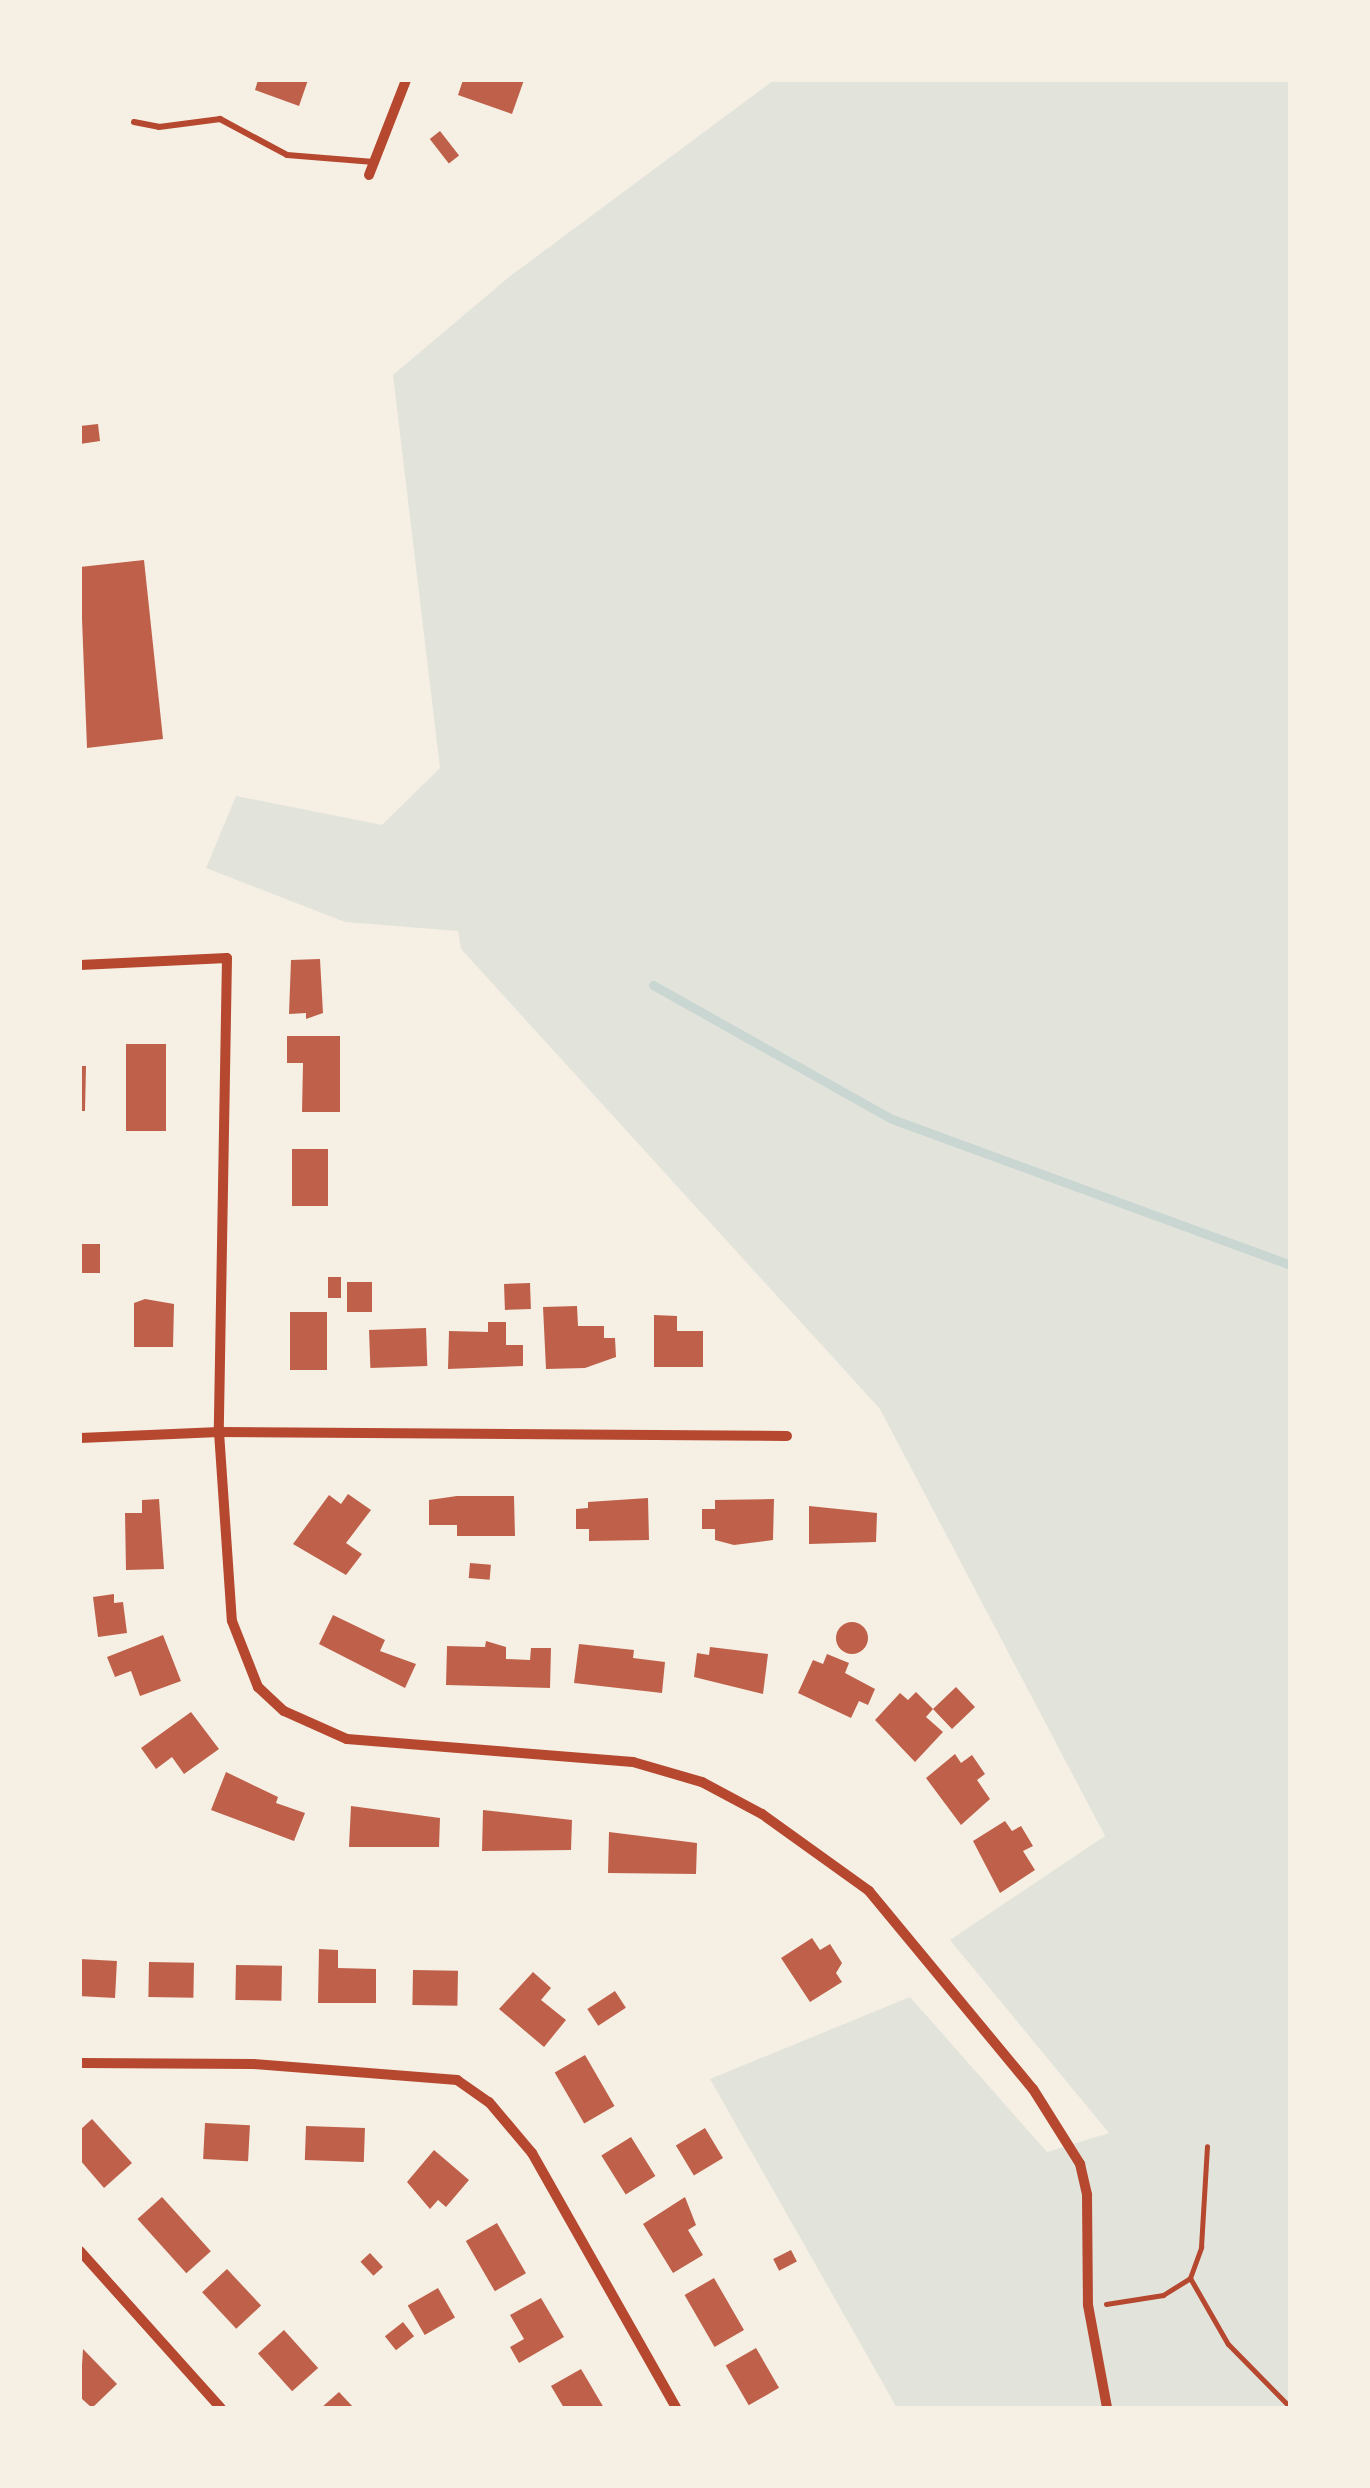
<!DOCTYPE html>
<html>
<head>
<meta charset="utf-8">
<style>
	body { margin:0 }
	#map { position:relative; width:1370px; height:2488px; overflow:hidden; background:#f6efe4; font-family:Cabin,sans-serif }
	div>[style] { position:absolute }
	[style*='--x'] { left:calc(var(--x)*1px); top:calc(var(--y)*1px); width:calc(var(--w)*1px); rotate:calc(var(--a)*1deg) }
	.green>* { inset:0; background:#e2e4dc }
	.stream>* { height:9px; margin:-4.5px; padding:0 4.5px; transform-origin:4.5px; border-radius:4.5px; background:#c9d6d2 }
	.building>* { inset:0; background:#bf614a; transform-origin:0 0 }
	.round { border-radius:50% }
	.path>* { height:5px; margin:-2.5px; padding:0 2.5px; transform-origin:2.5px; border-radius:2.5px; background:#b5482f }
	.service>* { height:6px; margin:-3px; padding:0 3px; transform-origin:3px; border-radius:3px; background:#b5482f }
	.minor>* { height:10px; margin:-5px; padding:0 5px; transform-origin:5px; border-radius:5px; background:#b5482f }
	span { translate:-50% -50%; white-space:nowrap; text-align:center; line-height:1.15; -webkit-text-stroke:10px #f6efe4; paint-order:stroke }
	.frame { position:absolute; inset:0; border:82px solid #f6efe4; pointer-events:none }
</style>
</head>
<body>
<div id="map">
	<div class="green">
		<div style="clip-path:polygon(774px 80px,1290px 80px,1290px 2408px,897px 2408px,710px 2079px,910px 1997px,1047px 2152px,1109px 2133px,950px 1940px,1105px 1836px,880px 1409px,461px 949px,458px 931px,345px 922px,206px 868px,236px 796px,382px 825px,440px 768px,393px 375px,509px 277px)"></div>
	</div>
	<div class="stream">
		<div style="--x:653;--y:985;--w:274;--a:29.3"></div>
		<div style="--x:892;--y:1119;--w:424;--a:20.1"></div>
	</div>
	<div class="building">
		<div style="clip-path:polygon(258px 80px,308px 80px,299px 106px,255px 90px)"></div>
		<div style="clip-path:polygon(463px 80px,524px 80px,512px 114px,458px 95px)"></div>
		<div style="left:440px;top:131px;width:31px;height:13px;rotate:52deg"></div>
		<div style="clip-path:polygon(98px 424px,100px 441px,80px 444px,80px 426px)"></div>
		<div style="clip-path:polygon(144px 560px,163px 739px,87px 748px,80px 567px)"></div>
		<div style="clip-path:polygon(320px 959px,323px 1013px,306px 1019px,306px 1013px,289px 1014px,291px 960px)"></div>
		<div style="clip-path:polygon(287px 1036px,340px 1036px,340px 1112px,302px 1112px,303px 1063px,287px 1063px)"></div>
		<div style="left:126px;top:1044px;width:40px;height:87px"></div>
		<div style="clip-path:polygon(80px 1066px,86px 1066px,85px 1111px,80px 1111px)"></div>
		<div style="left:292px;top:1149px;width:36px;height:57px"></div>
		<div style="left:81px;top:1244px;width:19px;height:29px"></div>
		<div style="left:328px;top:1277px;width:13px;height:21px"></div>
		<div style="left:347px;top:1282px;width:25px;height:30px"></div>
		<div style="left:530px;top:1283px;width:26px;height:26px;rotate:88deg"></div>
		<div style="clip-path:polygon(145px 1299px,174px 1304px,173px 1347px,134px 1347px,134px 1303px)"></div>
		<div style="clip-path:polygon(577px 1306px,578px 1326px,604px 1326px,604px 1338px,615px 1338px,616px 1357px,585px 1368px,546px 1369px,543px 1307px)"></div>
		<div style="left:290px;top:1312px;width:37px;height:58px"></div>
		<div style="clip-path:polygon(654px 1315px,677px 1316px,677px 1331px,703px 1331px,703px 1367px,654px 1367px)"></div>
		<div style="clip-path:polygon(488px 1322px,506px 1322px,506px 1345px,523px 1345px,523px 1366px,448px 1369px,449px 1331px,488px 1332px)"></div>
		<div style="left:426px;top:1328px;width:38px;height:57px;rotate:88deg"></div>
		<div style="clip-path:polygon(348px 1494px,371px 1510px,346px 1543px,362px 1554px,346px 1575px,293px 1544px,329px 1495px,341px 1504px)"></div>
		<div style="clip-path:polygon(457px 1496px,514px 1496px,515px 1536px,457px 1536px,457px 1525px,429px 1525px,429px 1500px)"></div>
		<div style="clip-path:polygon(648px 1498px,649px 1540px,589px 1541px,589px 1529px,576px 1529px,576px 1509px,588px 1508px,588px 1502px)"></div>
		<div style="clip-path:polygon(159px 1499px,164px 1569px,126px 1570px,125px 1513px,142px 1513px,142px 1500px)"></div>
		<div style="clip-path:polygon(774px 1499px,773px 1540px,734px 1545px,715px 1540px,715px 1529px,702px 1529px,702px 1509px,715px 1509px,715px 1500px)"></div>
		<div style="clip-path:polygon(809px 1506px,877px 1513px,876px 1542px,809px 1544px)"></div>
		<div style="left:470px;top:1563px;width:21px;height:15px;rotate:5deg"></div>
		<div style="clip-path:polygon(114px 1594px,114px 1603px,123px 1602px,127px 1633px,98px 1637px,93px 1597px)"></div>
		<div style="clip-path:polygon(333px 1615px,385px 1640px,380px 1651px,416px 1664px,405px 1688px,319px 1644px)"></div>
		<div class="round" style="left:836px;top:1622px;width:32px;height:32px"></div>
		<div style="clip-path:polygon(163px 1635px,181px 1681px,140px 1696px,131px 1671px,115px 1677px,107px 1657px)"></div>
		<div style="clip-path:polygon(486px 1641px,506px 1647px,506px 1659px,530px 1660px,531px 1648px,551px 1648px,550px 1688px,446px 1685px,447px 1646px,485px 1647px)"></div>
		<div style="clip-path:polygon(579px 1644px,634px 1650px,633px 1658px,665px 1662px,662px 1693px,574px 1683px)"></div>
		<div style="clip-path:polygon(710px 1647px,768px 1654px,763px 1694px,694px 1677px,697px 1653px,709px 1655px)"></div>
		<div style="clip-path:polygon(827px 1654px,849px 1663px,845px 1673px,875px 1689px,868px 1705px,859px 1701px,851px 1718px,798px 1693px,813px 1660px,823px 1664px)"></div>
		<div style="clip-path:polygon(956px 1687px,975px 1707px,952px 1729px,933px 1709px,926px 1717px,943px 1732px,915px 1762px,875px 1720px,900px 1693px,908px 1700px,916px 1692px,933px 1709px)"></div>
		<div style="clip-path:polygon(191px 1712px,219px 1749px,184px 1774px,172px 1757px,156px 1769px,141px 1748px)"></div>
		<div style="clip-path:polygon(955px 1754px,961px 1763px,972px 1755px,985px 1774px,977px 1780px,990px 1799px,961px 1825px,926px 1778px)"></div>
		<div style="clip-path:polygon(226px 1772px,278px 1797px,276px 1803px,305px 1813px,294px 1841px,211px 1810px)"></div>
		<div style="clip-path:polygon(351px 1806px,440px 1818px,439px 1847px,349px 1847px)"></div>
		<div style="clip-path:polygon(483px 1810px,572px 1820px,571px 1850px,482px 1851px)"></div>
		<div style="clip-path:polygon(1005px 1821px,1012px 1831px,1021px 1826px,1033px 1846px,1023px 1851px,1035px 1870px,1000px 1893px,973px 1841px)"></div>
		<div style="clip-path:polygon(609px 1832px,697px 1843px,696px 1874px,608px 1873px)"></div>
		<div style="clip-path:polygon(812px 1938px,820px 1950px,830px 1944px,842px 1963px,836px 1973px,842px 1982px,810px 2002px,781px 1958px)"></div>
		<div style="clip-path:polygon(319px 1949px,338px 1950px,338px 1968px,376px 1969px,376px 2003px,318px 2003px)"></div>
		<div style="left:80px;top:1959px;width:37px;height:37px;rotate:3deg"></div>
		<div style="left:149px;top:1962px;width:45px;height:35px;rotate:1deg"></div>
		<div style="left:236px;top:1965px;width:46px;height:35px;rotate:1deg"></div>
		<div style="left:413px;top:1970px;width:45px;height:35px;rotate:1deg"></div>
		<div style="clip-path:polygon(533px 1972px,551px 1988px,541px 2000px,566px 2020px,544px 2047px,499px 2009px)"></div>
		<div style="left:615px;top:1991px;width:20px;height:33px;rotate:57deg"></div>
		<div style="left:585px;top:2055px;width:59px;height:35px;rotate:60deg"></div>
		<div style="clip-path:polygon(92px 2119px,132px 2163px,104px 2188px,80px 2160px,80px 2130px)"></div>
		<div style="left:205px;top:2123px;width:45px;height:36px;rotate:3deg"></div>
		<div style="left:306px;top:2126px;width:59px;height:34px;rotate:2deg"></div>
		<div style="left:705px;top:2128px;width:35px;height:34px;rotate:59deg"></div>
		<div style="left:631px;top:2137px;width:46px;height:35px;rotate:58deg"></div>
		<div style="clip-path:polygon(434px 2150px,469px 2180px,446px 2207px,438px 2200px,430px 2209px,407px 2182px)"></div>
		<div style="left:162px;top:2197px;width:73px;height:33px;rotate:48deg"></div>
		<div style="clip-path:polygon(685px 2197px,696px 2225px,688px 2230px,703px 2255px,673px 2273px,643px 2224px)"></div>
		<div style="left:497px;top:2223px;width:58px;height:36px;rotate:60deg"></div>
		<div style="left:791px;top:2250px;width:13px;height:20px;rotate:63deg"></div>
		<div style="left:370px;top:2253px;width:19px;height:13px;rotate:47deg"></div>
		<div style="left:227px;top:2269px;width:50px;height:34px;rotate:47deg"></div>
		<div style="left:714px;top:2278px;width:60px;height:34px;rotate:60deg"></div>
		<div style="left:438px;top:2288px;width:34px;height:35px;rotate:60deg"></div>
		<div style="clip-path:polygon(541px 2298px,564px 2337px,519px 2363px,510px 2347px,524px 2339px,510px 2315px)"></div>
		<div style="left:403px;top:2322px;width:18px;height:23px;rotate:52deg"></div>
		<div style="left:284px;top:2330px;width:51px;height:35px;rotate:48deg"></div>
		<div style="left:756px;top:2348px;width:46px;height:35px;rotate:60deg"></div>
		<div style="clip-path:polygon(83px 2349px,117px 2384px,92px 2408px,80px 2397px)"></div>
		<div style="clip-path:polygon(581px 2369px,604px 2408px,564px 2408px,551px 2386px)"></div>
		<div style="clip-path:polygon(339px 2392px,354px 2408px,321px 2408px)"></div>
	</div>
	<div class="path">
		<div style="--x:1190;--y:2278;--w:76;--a:60.1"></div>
		<div style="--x:1228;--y:2344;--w:88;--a:45.5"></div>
		<div style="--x:1106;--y:2304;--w:58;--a:-9"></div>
		<div style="--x:1163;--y:2295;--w:32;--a:-32"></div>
		<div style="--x:1190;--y:2278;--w:33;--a:-70"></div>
		<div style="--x:1201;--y:2247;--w:101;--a:-86.6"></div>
	</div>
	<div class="service">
		<div style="--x:134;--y:122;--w:25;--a:11"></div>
		<div style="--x:159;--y:127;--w:62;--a:-7.5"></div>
		<div style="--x:220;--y:119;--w:76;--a:28.2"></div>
		<div style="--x:287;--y:155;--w:87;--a:4.6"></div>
	</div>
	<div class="minor">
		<div style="--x:369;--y:175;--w:102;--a:-68.7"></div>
		<div style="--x:80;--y:965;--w:147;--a:-2.7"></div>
		<div style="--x:227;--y:958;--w:474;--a:91"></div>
		<div style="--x:219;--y:1432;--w:189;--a:86.1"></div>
		<div style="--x:232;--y:1621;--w:71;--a:68.5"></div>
		<div style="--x:258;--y:1687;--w:35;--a:43"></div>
		<div style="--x:284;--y:1711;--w:69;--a:24"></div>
		<div style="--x:347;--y:1739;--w:287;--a:4.6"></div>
		<div style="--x:633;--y:1762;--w:72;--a:16.2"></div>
		<div style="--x:702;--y:1782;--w:68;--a:28.1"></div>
		<div style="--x:762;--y:1814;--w:132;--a:35.7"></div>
		<div style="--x:869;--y:1891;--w:257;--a:50.4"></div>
		<div style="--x:1033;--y:2089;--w:89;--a:57.9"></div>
		<div style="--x:1080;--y:2164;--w:32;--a:77"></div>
		<div style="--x:1087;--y:2195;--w:110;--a:89.5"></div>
		<div style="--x:1088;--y:2305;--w:105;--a:79.5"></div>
		<div style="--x:80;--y:1438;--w:139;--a:-2.5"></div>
		<div style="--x:219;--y:1432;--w:568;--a:0.4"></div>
		<div style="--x:80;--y:2063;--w:173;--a:0.3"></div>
		<div style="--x:253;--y:2064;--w:205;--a:4.5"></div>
		<div style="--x:457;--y:2080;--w:39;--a:35"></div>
		<div style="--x:489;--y:2102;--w:67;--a:49.9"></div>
		<div style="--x:532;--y:2153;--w:293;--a:60.5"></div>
		<div style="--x:80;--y:2251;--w:211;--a:48.1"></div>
	</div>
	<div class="frame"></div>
</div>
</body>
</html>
